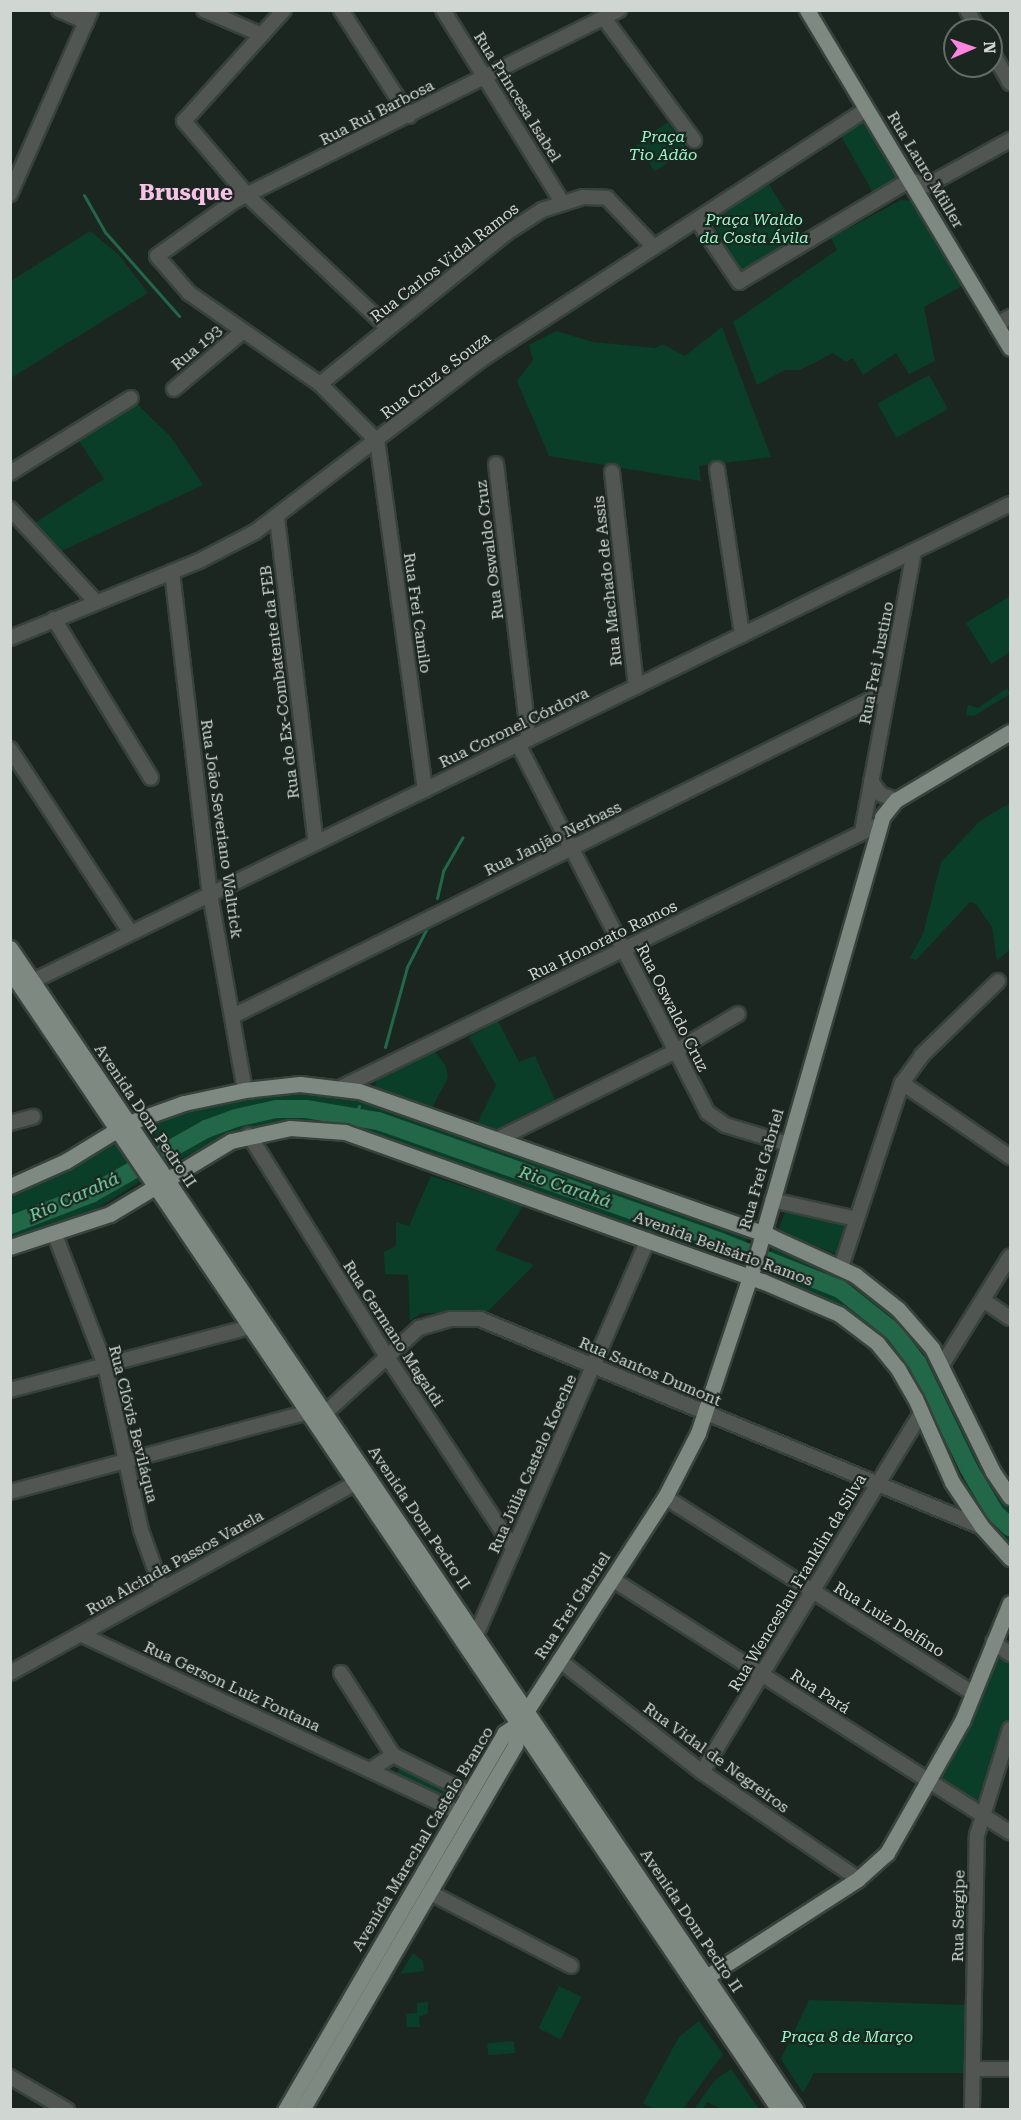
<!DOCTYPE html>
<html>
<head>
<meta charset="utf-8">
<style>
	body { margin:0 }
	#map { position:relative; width:1021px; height:2120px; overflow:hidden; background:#1b2620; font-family:"Roboto Serif",serif }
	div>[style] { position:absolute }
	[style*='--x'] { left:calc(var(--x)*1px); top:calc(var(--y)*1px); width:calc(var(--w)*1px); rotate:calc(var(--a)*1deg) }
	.green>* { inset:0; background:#0b3e28; transform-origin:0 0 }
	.stream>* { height:3px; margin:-1.5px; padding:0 1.5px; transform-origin:1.5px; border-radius:1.5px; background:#216748 }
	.river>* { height:18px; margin:-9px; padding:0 9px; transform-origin:9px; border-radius:9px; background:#216748 }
	.roads { filter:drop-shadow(2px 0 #38423d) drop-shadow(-2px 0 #38423d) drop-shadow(0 2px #38423d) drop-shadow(0 -2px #38423d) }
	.minor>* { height:14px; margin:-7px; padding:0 7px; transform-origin:7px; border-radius:7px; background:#515653 }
	.major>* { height:15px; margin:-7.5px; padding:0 7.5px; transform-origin:7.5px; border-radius:7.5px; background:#7e8982 }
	span { translate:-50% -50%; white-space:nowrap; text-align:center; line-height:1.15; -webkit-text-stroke:4.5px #1b2620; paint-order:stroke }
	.street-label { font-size:16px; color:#d0d7d3 }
	.park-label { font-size:16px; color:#96f8c6; font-style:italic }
	.water-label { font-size:18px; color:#79daa9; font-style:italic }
	.district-label { font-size:22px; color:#f8c1e7; font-weight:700 }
	.frame { position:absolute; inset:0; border:12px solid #d0d7d3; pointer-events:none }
	.north { position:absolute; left:943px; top:18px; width:60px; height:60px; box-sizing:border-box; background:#1b2620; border:2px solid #636d68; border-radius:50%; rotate:88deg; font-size:16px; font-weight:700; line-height:24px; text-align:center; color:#d0d7d3 }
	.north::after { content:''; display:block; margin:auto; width:21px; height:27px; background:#fe85df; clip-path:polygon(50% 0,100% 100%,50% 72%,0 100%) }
</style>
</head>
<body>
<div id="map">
	<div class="green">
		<div style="left:668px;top:122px;width:33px;height:39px;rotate:55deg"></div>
		<div style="clip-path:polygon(863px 122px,868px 123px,897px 173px,897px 180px,875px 196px,841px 136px)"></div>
		<div style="clip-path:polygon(768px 183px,802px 238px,740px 270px,712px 222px)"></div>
		<div style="clip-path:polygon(901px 200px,911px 201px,962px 286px,924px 307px,935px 361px,909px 374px,896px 353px,863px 375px,853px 358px,846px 362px,833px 353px,800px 370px,785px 370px,757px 385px,733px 322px,837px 250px,831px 238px)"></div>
		<div style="clip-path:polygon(90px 231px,119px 255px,148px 293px,11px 378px,11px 281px)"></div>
		<div style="clip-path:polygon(722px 327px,771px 457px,699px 466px,701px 481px,549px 456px,517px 381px,533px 360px,529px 345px,556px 331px,593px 342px,656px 348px,662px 344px,685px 356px)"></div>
		<div style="left:929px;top:375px;width:39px;height:59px;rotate:61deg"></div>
		<div style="clip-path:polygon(131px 398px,170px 436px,203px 485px,53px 555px,28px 527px,104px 479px,74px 433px)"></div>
		<div style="clip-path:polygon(1010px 596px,1010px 652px,991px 664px,966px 623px)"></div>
		<div style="clip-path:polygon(1007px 688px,1010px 694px,974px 716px,966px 715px,968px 705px,978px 708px)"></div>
		<div style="clip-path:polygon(1010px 803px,1010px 949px,997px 961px,992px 927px,976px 904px,970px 902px,916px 960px,910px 958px,923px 934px,941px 862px,980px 821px)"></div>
		<div style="clip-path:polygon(498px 1021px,519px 1062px,535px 1056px,555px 1100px,494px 1130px,477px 1124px,496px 1085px,469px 1037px)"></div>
		<div style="clip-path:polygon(434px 1050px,446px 1066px,448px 1078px,432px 1108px,374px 1087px,378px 1077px)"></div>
		<div style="clip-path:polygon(292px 1089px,350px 1094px,748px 1235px,740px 1262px,340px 1124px,280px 1122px,236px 1132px,171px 1163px,147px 1132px,156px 1117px,213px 1102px)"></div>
		<div style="clip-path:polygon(117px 1140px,144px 1179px,90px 1213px,11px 1240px,11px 1194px,65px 1170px)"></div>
		<div style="clip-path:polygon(431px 1176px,523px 1206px,495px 1250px,534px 1265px,486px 1313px,421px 1313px,410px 1321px,408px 1275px,385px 1274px,384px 1252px,396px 1246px,396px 1222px,409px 1226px)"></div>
		<div style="clip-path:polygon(786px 1209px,851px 1223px,839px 1255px,778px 1231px)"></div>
		<div style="clip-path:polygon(773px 1243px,831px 1267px,891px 1309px,915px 1337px,943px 1379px,980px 1464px,1010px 1508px,1010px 1545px,971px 1495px,924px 1391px,897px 1354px,834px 1303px,766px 1273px)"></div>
		<div style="clip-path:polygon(994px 1646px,1010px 1658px,1010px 1721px,981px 1812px,932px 1780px)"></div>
		<div style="left:400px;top:1767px;width:67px;height:7px;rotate:26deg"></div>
		<div style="clip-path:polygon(413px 1953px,423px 1961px,424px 1971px,400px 1974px)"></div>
		<div style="left:559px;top:1986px;width:25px;height:47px;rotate:26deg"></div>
		<div style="clip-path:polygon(809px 2000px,967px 2005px,965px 2073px,814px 2073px,803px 2093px,781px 2059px)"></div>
		<div style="clip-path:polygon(428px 2002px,428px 2013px,419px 2017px,420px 2027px,407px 2027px,406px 2014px,417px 2013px,417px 2003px)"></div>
		<div style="clip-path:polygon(699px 2021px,723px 2054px,683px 2109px,655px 2109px,643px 2103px,679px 2037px)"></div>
		<div style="left:514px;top:2041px;width:12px;height:27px;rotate:85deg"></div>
		<div style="clip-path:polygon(731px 2069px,759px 2109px,721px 2109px,707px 2102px,703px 2109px,694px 2109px,716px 2079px)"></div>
	</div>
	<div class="stream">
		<div style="--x:84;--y:195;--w:43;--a:60.4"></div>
		<div style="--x:105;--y:232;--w:112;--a:48.6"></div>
		<div style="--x:437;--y:898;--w:28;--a:-77"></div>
		<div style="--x:443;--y:871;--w:39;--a:-60"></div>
		<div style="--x:385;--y:1047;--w:83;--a:-74.6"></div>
		<div style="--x:407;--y:967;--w:46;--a:-62.9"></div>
		<div style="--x:355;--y:1114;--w:9;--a:-63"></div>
	</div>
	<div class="river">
		<div style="--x:10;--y:1225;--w:87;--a:-20.9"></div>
		<div style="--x:91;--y:1194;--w:132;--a:-29.5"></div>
		<div style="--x:206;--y:1129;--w:32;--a:-20"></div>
		<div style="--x:236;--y:1118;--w:41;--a:-12.7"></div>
		<div style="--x:276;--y:1109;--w:30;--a:0"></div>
		<div style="--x:306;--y:1109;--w:73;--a:9.5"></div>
		<div style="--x:378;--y:1121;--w:364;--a:19.4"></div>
		<div style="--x:721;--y:1242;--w:128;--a:21.6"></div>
		<div style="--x:840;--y:1289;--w:69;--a:38.5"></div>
		<div style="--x:894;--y:1332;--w:38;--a:53"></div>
		<div style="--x:917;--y:1362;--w:119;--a:64.1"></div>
		<div style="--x:969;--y:1469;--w:51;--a:59.4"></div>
		<div style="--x:995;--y:1513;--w:21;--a:43"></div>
	</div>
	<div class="roads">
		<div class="minor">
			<div style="--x:59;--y:10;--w:30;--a:24"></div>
			<div style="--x:204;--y:10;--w:63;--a:23.3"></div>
			<div style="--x:284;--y:10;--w:149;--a:132"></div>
			<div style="--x:184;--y:121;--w:99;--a:49.5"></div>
			<div style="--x:248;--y:196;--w:192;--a:43.3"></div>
			<div style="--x:341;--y:10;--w:126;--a:57.3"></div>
			<div style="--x:443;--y:10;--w:226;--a:58.2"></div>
			<div style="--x:967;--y:10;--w:23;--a:59"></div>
			<div style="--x:604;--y:18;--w:152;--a:53.6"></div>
			<div style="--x:991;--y:50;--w:38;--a:60"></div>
			<div style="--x:10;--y:194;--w:201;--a:-66.2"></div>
			<div style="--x:697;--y:220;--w:75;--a:55.9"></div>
			<div style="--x:739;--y:282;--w:199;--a:-30.8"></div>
			<div style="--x:910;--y:180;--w:19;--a:16"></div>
			<div style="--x:928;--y:185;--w:94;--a:-28.8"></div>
			<div style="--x:997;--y:324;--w:15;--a:-28"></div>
			<div style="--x:320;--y:384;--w:238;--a:-39"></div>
			<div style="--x:505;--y:234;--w:44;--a:-33"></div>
			<div style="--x:542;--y:210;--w:43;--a:-17.6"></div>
			<div style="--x:583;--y:197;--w:24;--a:2"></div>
			<div style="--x:607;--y:198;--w:68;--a:46.2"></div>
			<div style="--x:174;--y:389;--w:89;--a:-40"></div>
			<div style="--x:496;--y:464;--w:277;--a:83.2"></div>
			<div style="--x:717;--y:469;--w:168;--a:81.4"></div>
			<div style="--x:612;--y:472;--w:216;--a:83.6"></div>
			<div style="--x:10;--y:473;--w:142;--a:-31.8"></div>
			<div style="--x:10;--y:509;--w:127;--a:47.2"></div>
			<div style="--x:277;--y:518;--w:327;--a:83.2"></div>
			<div style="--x:172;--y:572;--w:324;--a:83.3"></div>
			<div style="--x:210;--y:894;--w:199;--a:79.9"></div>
			<div style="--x:54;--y:619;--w:186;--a:58.6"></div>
			<div style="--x:10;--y:638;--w:204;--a:-22.2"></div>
			<div style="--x:199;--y:561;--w:63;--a:-27.4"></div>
			<div style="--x:255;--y:532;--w:289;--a:-37.3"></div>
			<div style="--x:485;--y:357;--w:455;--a:-33"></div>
			<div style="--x:518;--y:744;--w:415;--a:62.8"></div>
			<div style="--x:708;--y:1113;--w:21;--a:35"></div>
			<div style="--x:725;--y:1125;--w:66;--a:16.8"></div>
			<div style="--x:10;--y:749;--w:220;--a:56.7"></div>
			<div style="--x:871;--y:781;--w:16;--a:55"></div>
			<div style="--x:880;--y:794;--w:17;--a:21"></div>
			<div style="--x:425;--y:790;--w:352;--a:-97.8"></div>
			<div style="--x:377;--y:441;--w:81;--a:-135"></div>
			<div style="--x:320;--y:384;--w:160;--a:-145.2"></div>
			<div style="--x:189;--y:293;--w:49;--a:-130.9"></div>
			<div style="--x:157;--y:256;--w:95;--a:-35.5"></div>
			<div style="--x:234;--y:201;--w:430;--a:-26.4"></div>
			<div style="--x:862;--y:832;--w:286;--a:-79.5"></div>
			<div style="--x:33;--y:981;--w:1087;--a:-26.02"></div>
			<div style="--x:233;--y:1016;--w:731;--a:-26.39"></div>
			<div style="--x:902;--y:1083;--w:131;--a:34.4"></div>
			<div style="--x:342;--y:1087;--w:597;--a:-26.05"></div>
			<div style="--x:10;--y:1123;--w:24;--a:-15"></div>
			<div style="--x:249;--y:1135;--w:259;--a:58.1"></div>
			<div style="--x:386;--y:1355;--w:232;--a:56.6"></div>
			<div style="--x:498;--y:1139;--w:199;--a:-26.3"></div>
			<div style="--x:676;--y:1051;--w:72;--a:-30.8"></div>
			<div style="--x:772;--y:1200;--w:86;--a:12.7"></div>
			<div style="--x:55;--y:1235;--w:139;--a:69"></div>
			<div style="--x:105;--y:1365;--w:169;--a:77.7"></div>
			<div style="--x:141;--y:1530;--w:63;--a:70.4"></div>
			<div style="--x:841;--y:1267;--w:194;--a:-71.7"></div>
			<div style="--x:902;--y:1083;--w:34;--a:-54"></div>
			<div style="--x:922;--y:1055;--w:106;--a:-44.2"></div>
			<div style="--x:983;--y:1300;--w:32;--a:34"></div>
			<div style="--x:942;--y:1365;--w:128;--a:-58"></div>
			<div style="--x:10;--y:1390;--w:248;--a:-14.7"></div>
			<div style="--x:325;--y:1413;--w:127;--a:-42.1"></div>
			<div style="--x:419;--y:1328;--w:32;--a:-16"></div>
			<div style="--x:450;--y:1319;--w:30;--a:0"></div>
			<div style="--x:480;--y:1319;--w:543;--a:22.51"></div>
			<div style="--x:10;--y:1492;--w:309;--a:-15"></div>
			<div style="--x:665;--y:1497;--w:366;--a:32.5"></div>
			<div style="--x:612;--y:1579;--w:472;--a:32.5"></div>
			<div style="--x:80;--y:1634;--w:418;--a:25.2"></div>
			<div style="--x:476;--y:1635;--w:431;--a:-66.5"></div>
			<div style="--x:993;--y:1642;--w:21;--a:35"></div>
			<div style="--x:559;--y:1660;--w:182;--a:38.1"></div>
			<div style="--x:702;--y:1772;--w:189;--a:34.4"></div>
			<div style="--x:10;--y:1673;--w:394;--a:-28.8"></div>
			<div style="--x:341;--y:1673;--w:97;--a:57.6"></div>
			<div style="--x:370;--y:1770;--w:27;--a:-33"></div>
			<div style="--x:393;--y:1755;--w:85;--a:26.6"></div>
			<div style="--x:702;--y:1772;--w:422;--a:-58.6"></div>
			<div style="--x:429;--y:1892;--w:160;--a:27.5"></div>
			<div style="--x:973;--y:2069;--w:37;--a:0"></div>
			<div style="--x:10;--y:2077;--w:66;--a:30.1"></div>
			<div style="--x:972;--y:2110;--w:275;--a:-89"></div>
			<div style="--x:977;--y:1835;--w:111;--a:-72.7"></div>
		</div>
		<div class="major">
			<div style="--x:807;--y:10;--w:394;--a:59"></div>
			<div style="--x:10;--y:948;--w:1403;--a:55.92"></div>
			<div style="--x:10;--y:971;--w:1374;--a:55.97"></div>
			<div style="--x:10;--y:1186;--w:61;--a:-24.1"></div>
			<div style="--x:66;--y:1161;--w:73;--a:-31.5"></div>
			<div style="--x:128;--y:1123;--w:59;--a:-19.7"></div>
			<div style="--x:184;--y:1103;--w:62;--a:-12"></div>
			<div style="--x:245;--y:1090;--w:55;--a:-6.2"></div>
			<div style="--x:300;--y:1084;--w:59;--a:6.8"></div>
			<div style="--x:359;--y:1091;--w:436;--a:19.4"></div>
			<div style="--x:770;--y:1236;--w:94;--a:24.6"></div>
			<div style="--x:855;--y:1275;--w:55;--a:38.3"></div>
			<div style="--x:898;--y:1309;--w:52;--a:48.9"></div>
			<div style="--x:932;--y:1348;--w:138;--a:63.8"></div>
			<div style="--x:993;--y:1472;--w:30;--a:56"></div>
			<div style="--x:10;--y:1247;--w:105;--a:-18.3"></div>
			<div style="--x:110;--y:1214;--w:141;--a:-31.1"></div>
			<div style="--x:231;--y:1141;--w:60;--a:-12.4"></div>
			<div style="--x:290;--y:1128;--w:55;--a:4.2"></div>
			<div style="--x:345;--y:1132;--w:443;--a:19.7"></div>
			<div style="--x:762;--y:1281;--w:84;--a:23.2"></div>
			<div style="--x:839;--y:1314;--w:48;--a:37.3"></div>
			<div style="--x:877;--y:1343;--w:33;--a:51"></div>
			<div style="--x:898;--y:1369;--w:34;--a:60"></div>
			<div style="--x:915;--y:1398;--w:92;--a:66.2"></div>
			<div style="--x:952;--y:1482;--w:54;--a:56.3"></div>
			<div style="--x:982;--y:1527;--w:42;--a:47.9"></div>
			<div style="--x:700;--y:1981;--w:188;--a:-32.8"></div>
			<div style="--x:858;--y:1879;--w:39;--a:-42"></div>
			<div style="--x:887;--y:1853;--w:152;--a:-60.4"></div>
			<div style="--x:962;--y:1721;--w:127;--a:-67.9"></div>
			<div style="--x:285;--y:2110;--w:436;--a:-59.8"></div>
			<div style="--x:504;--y:1733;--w:17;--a:-33"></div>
			<div style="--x:302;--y:2110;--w:423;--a:-59.7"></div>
			<div style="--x:515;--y:1745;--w:21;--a:-82"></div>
			<div style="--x:518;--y:1724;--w:270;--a:-57.1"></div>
			<div style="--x:665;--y:1497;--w:72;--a:-62.7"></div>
			<div style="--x:698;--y:1433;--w:174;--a:-71.6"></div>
			<div style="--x:753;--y:1268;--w:469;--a:-74"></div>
			<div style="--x:882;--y:817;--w:22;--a:-51"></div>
			<div style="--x:896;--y:800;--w:133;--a:-30.8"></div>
		</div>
	</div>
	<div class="street-label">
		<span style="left:517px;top:97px;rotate:58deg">Rua Princesa Isabel</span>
		<span style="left:377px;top:113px;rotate:-27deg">Rua Rui Barbosa</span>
		<span style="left:925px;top:170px;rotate:59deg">Rua Lauro Müller</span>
		<span style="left:445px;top:263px;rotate:-38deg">Rua Carlos Vidal Ramos</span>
		<span style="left:197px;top:348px;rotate:-40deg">Rua 193</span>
		<span style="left:436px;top:376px;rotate:-37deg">Rua Cruz e Souza</span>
		<span style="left:490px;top:550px;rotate:-97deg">Rua Oswaldo Cruz</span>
		<span style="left:608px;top:581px;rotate:-96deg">Rua Machado de Assis</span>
		<span style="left:417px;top:613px;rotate:82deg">Rua Frei Camilo</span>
		<span style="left:877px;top:663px;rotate:-79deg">Rua Frei Justino</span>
		<span style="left:280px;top:682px;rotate:-97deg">Rua do Ex-Combatente da FEB</span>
		<span style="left:514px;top:728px;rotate:-26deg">Rua Coronel Córdova</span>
		<span style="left:221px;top:829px;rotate:82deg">Rua João Severiano Waltrick</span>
		<span style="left:553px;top:839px;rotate:-26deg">Rua Janjão Nerbass</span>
		<span style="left:603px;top:941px;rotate:-26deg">Rua Honorato Ramos</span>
		<span style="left:672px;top:1008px;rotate:63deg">Rua Oswaldo Cruz</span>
		<span style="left:145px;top:1116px;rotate:56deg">Avenida Dom Pedro II</span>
		<span style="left:762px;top:1169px;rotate:-74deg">Rua Frei Gabriel</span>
		<span style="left:723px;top:1249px;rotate:20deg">Avenida Belisário Ramos</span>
		<span style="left:393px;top:1334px;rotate:57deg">Rua Germano Magaldi</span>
		<span style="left:650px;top:1372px;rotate:23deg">Rua Santos Dumont</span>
		<span style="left:133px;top:1424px;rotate:76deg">Rua Clóvis Beviláqua</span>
		<span style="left:533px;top:1464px;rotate:-66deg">Rua Júlia Castelo Koeche</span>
		<span style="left:419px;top:1518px;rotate:56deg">Avenida Dom Pedro II</span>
		<span style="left:175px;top:1563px;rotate:-29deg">Rua Alcinda Passos Varela</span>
		<span style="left:798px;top:1583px;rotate:-59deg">Rua Wenceslau Franklin da Silva</span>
		<span style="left:573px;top:1606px;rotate:-57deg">Rua Frei Gabriel</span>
		<span style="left:889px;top:1620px;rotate:32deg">Rua Luiz Delfino</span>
		<span style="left:232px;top:1687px;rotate:25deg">Rua Gerson Luiz Fontana</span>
		<span style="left:820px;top:1692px;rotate:33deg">Rua Pará</span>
		<span style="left:716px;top:1758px;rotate:36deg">Rua Vidal de Negreiros</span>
		<span style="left:423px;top:1839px;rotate:-59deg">Avenida Marechal Castelo Branco</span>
		<span style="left:959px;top:1916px;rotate:-89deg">Rua Sergipe</span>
		<span style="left:691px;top:1921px;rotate:56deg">Avenida Dom Pedro II</span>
	</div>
	<div class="park-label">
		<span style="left:663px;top:146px">Praça<br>Tio Adão</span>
		<span style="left:754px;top:229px">Praça Waldo<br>da Costa Ávila</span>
		<span style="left:847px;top:2037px">Praça 8 de Março</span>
	</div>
	<div class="water-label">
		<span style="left:565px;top:1187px;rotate:19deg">Rio Carahá</span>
		<span style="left:74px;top:1197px;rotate:-24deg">Rio Carahá</span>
	</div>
	<div class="district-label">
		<span style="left:186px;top:193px">Brusque</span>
	</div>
	<div class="frame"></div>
	<div class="north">N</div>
</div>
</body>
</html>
